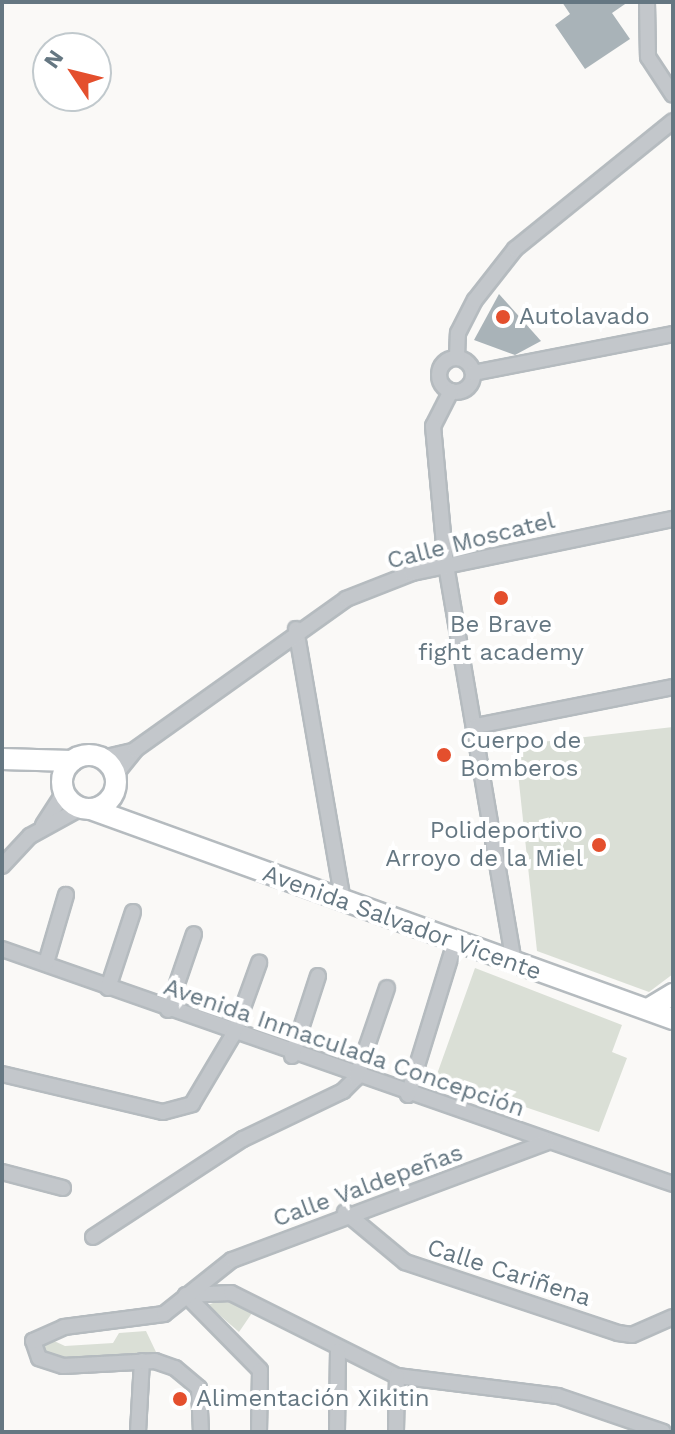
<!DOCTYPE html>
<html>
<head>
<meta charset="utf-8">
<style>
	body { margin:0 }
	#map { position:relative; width:675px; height:1434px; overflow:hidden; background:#faf9f7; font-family:"Work Sans",sans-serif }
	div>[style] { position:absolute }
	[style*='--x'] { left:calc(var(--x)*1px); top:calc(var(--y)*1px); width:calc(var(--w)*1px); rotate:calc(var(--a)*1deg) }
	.green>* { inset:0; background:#dadfd6 }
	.building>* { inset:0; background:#a9b3b8 }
	.roads { filter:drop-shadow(2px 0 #b5bbbf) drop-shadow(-2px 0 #b5bbbf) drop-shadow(0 2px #b5bbbf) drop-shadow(0 -2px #b5bbbf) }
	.street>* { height:14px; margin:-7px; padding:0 7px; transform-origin:7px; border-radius:7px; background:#c3c7cb }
	.street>.ring { margin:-7px; padding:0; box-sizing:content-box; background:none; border:14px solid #c3c7cb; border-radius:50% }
	.secondary>* { height:20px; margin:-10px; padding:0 10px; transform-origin:10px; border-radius:10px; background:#fff }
	.secondary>.ring { margin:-10px; padding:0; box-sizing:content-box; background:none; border:20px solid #fff; border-radius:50% }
	.dots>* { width:22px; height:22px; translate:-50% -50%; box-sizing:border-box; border:4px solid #fff; border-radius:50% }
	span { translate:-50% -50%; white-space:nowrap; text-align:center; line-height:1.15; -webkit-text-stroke:8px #fff; paint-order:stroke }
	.poi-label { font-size:24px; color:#657782 }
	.left { translate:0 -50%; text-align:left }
	.right { translate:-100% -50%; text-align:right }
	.street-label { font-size:24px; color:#657782 }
	.frame { position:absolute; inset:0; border:4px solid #657782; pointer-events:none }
	.north { position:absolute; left:32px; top:32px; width:80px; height:80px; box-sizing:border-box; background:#fff; border:2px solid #c1c9cd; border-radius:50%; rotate:305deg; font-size:22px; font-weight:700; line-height:32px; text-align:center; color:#657782 }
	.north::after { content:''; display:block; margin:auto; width:28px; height:36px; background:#e44f2d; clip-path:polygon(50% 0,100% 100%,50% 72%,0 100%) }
</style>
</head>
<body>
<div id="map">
	<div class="green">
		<div style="clip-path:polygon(673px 727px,673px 974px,649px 992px,537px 951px,515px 745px)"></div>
		<div style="clip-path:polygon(475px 968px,622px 1025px,612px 1052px,627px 1058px,599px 1132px,436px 1077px)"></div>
		<div style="clip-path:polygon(223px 1299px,252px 1313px,239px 1332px,208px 1305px)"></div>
		<div style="clip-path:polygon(146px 1331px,156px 1352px,56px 1359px,41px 1347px,52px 1340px,65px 1346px,113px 1343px,119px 1333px)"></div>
	</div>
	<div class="building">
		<div style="clip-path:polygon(562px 2px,628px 2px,612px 13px,630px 39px,585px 69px,555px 25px,570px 14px)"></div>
		<div style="clip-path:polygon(499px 294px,541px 341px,515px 355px,474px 340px)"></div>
	</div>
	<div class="roads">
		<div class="street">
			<div style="--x:647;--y:2;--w:55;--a:89"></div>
			<div style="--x:648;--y:57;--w:45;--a:56.7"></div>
			<div class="ring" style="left:439px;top:358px;width:20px;height:20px"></div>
			<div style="--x:457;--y:358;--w:25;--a:-88"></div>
			<div style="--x:458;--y:333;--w:37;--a:-63"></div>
			<div style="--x:475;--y:300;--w:65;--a:-51.9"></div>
			<div style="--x:515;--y:249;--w:203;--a:-39"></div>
			<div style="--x:473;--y:373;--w:204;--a:-11"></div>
			<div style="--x:451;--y:391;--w:39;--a:117"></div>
			<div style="--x:433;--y:426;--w:140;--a:84.7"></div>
			<div style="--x:446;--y:565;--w:404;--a:80.3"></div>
			<div style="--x:296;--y:629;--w:275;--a:80.2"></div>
			<div style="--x:476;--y:726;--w:201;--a:-11.2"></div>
			<div style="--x:102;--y:758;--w:31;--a:-13"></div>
			<div style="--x:115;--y:775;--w:33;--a:-51"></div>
			<div style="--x:136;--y:749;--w:258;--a:-35.5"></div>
			<div style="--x:346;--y:599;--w:71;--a:-21.5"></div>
			<div style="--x:412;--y:573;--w:267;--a:-11.7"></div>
			<div style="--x:43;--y:825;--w:38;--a:-57"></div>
			<div style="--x:2;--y:866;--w:41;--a:-47"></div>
			<div style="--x:30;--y:836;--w:58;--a:-28.8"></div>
			<div style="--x:2;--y:949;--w:711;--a:19.3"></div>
			<div style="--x:46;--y:963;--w:71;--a:-73.6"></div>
			<div style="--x:108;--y:988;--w:80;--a:-71.8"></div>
			<div style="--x:168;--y:1010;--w:80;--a:-71.1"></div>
			<div style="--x:292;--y:1056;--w:84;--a:-72"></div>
			<div style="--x:2;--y:1074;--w:165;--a:13.3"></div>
			<div style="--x:163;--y:1112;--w:30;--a:-15"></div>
			<div style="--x:192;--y:1104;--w:80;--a:-59.3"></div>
			<div style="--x:233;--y:1035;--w:77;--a:-70.1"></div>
			<div style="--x:408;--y:1095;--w:160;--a:-72.9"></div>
			<div style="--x:2;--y:1172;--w:63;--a:14.7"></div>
			<div style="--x:345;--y:1212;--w:78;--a:39.8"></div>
			<div style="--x:405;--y:1262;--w:225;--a:18.4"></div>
			<div style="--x:618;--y:1333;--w:14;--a:8"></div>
			<div style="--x:632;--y:1335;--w:45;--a:-23.7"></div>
			<div style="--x:93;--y:1237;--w:179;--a:-33.2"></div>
			<div style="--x:243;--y:1139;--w:111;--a:-25.6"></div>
			<div style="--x:343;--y:1091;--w:18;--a:-45"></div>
			<div style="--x:356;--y:1078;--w:95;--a:-71"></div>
			<div style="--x:186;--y:1295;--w:45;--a:-2.5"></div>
			<div style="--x:231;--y:1293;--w:186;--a:26.6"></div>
			<div style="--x:397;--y:1376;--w:162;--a:7.1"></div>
			<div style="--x:558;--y:1396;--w:111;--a:18.9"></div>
			<div style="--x:186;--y:1295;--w:105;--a:45.4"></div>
			<div style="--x:260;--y:1370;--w:62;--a:90.9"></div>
			<div style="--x:138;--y:1432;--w:71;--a:-86.8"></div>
			<div style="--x:201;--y:1432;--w:44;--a:-92.6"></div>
			<div style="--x:199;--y:1388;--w:31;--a:-140"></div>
			<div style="--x:175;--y:1368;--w:21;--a:-161"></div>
			<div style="--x:155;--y:1361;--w:92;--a:176.9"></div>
			<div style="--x:63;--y:1366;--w:25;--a:-162"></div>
			<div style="--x:39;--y:1358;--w:18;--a:-109"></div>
			<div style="--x:33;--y:1341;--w:34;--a:-24"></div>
			<div style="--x:64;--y:1327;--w:101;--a:-7.4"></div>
			<div style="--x:164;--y:1314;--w:87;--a:-38.5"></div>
			<div style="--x:232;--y:1260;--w:336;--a:-20.5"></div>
			<div style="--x:337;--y:1432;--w:81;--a:-89.3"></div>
			<div style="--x:396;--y:1432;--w:56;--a:-89"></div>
		</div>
		<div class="secondary">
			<div class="ring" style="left:62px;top:755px;width:34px;height:34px"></div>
			<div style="--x:2;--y:759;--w:70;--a:1.6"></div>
			<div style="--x:91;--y:809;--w:619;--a:19.84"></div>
			<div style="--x:648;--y:1009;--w:29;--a:-31"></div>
		</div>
	</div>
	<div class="dots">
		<div style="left:503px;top:317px;background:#e44f2d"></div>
		<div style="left:501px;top:598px;background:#e44f2d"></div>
		<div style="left:444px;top:755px;background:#e44f2d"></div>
		<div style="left:599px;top:845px;background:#e44f2d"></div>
		<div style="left:180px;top:1399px;background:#e44f2d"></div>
	</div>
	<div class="poi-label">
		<span class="left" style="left:519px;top:317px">Autolavado</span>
		<span style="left:501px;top:639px">Be Brave<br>fight academy</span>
		<span class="left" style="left:460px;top:755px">Cuerpo de<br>Bomberos</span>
		<span class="right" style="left:583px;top:845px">Polideportivo<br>Arroyo de la Miel</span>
		<span class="left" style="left:196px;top:1399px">Alimentación Xikitin</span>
	</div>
	<div class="street-label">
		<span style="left:471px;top:541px;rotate:-14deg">Calle Moscatel</span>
		<span style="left:402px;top:923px;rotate:20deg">Avenida Salvador Vicente</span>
		<span style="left:344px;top:1048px;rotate:19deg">Avenida Inmaculada Concepción</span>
		<span style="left:368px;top:1186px;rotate:-20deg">Calle Valdepeñas</span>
		<span style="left:509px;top:1273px;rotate:18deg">Calle Cariñena</span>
	</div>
	<div class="frame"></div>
	<div class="north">N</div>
</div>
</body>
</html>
